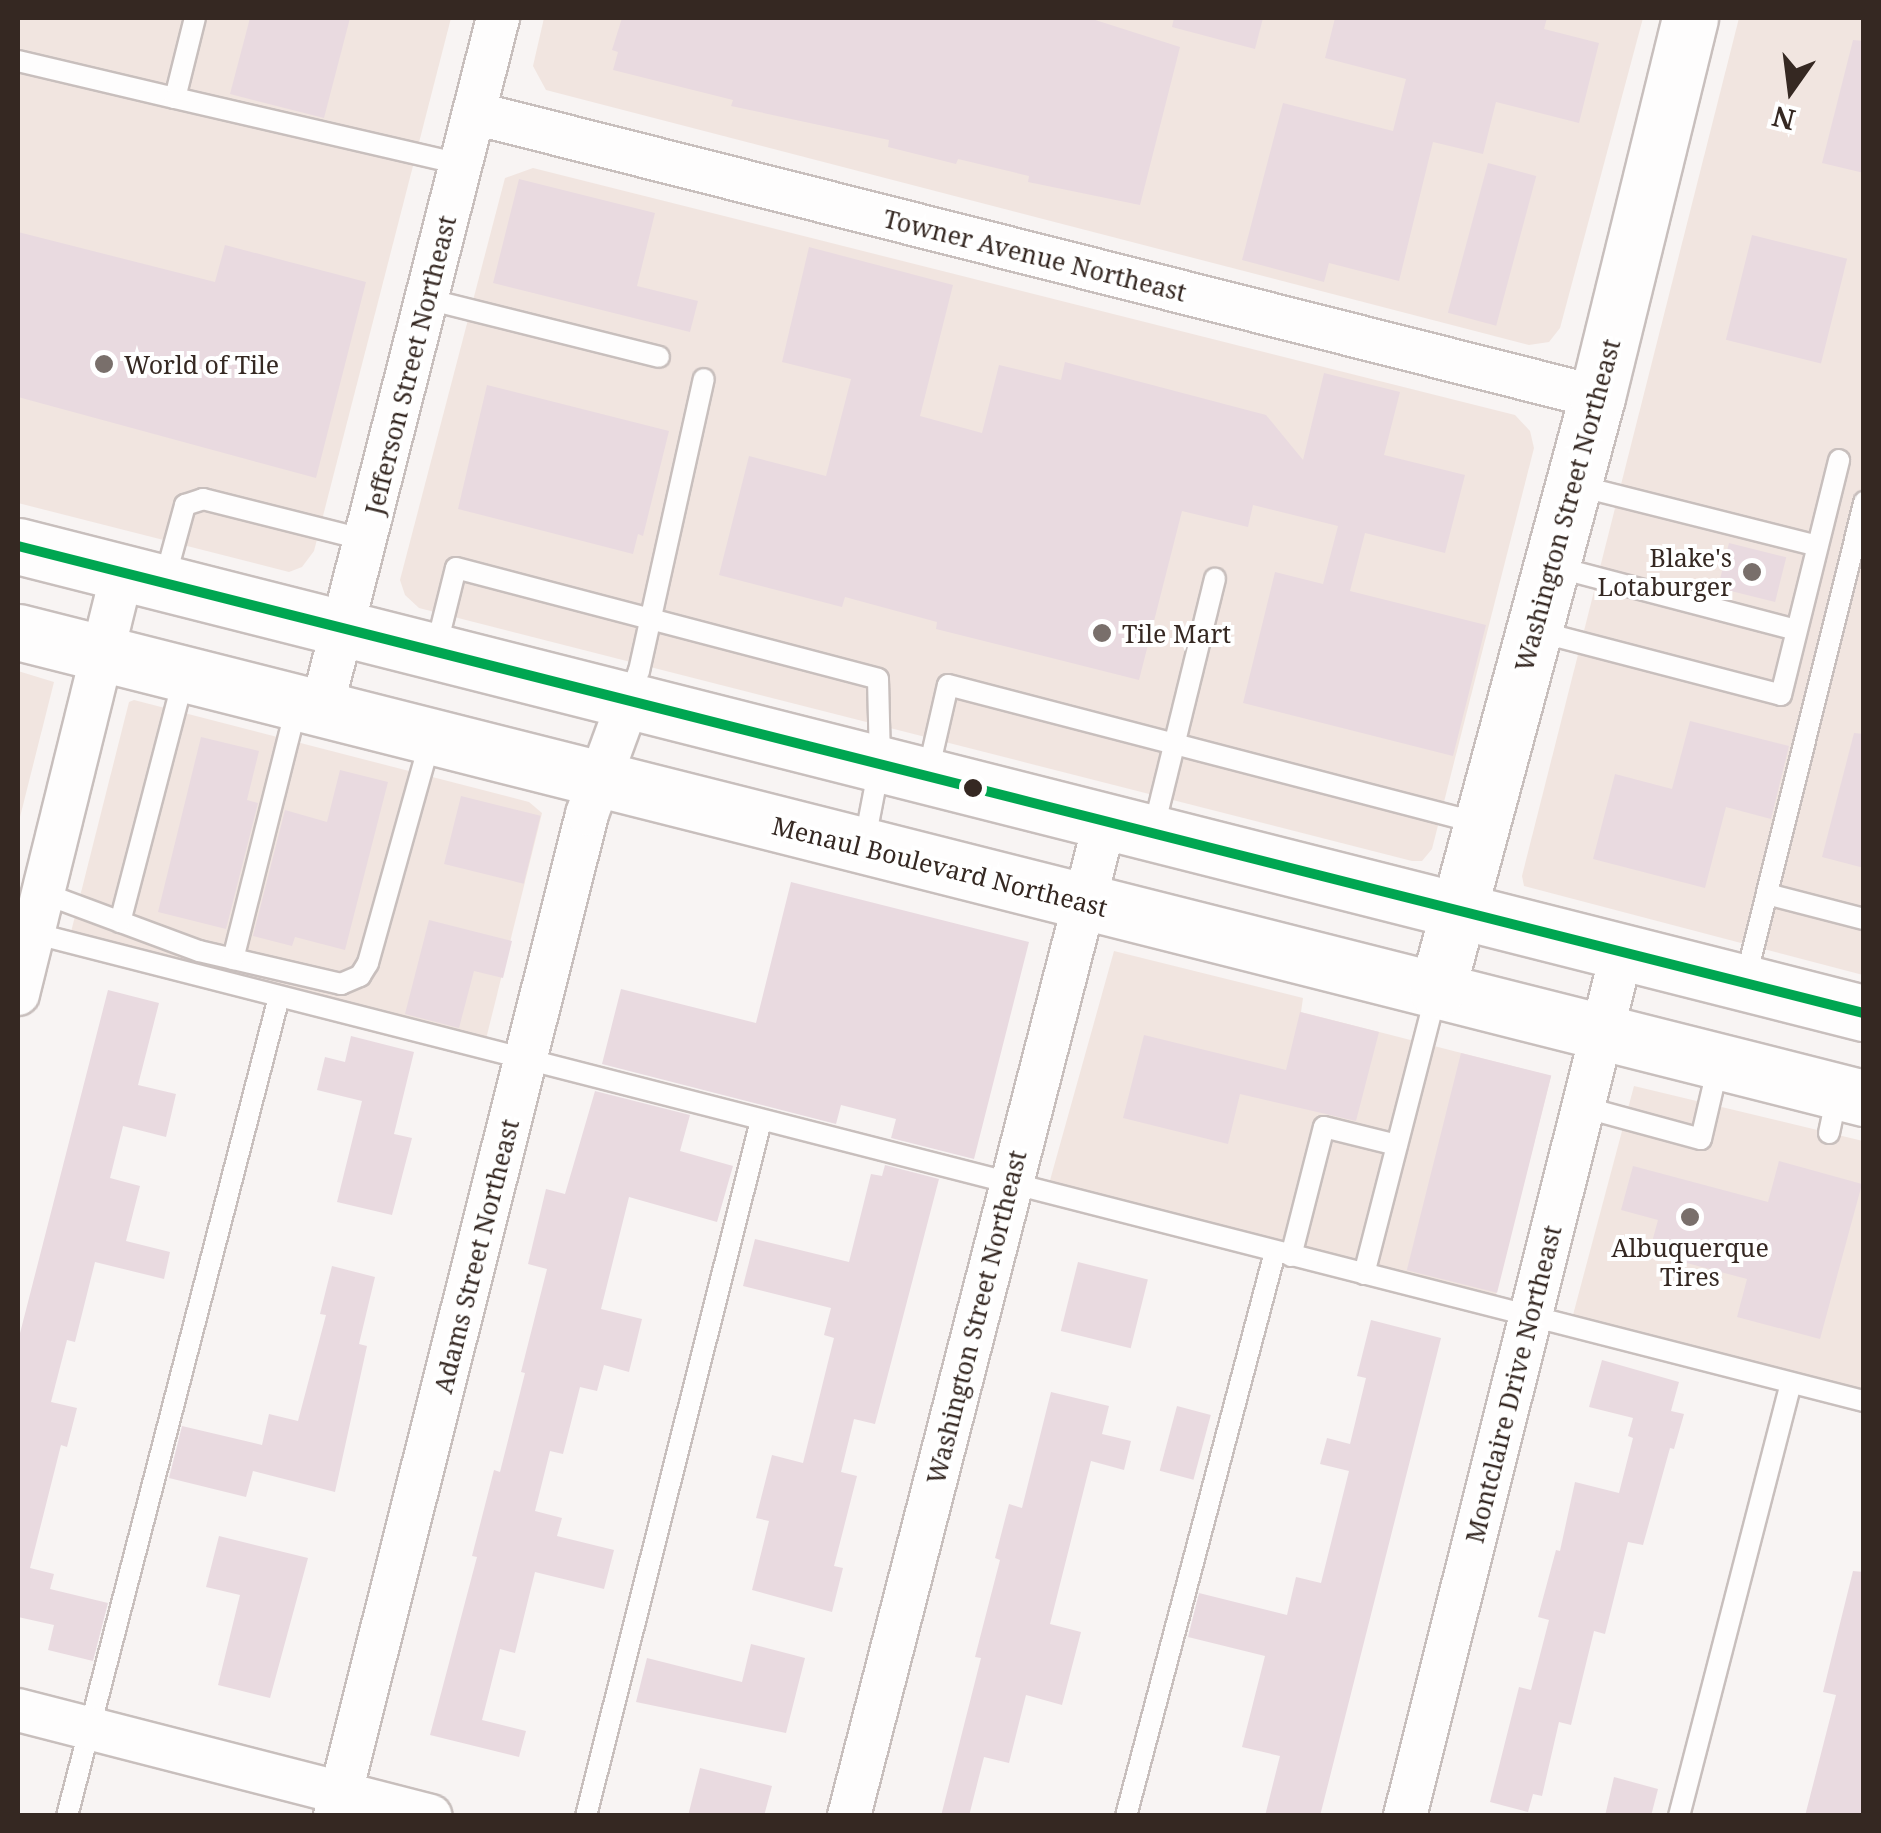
<!DOCTYPE html>
<html>
<head>
<meta charset="utf-8">
<style>
	body { margin:0 }
	#map { position:relative; width:1881px; height:1833px; overflow:hidden; background:#f8f4f3; font-family:"Noto Serif",serif }
	div>[style] { position:absolute }
	[style*='--x'] { left:calc(var(--x)*1px); top:calc(var(--y)*1px); width:calc(var(--w)*1px); rotate:calc(var(--a)*1deg) }
	.built>* { inset:0; background:#f1e5e0 }
	.building>* { inset:0; background:#e9dae0; transform-origin:0 0 }
	.roads { filter:drop-shadow(2px 0 #c8bfbd) drop-shadow(-2px 0 #c8bfbd) drop-shadow(0 2px #c8bfbd) drop-shadow(0 -2px #c8bfbd) }
	.lane>* { height:20px; margin:-10px; padding:0 10px; transform-origin:10px; border-radius:10px; background:#fefdfd }
	.street>* { height:42px; margin:-21px; padding:0 21px; transform-origin:21px; border-radius:21px; background:#fefdfd }
	.secondary>* { height:55px; margin:-27.5px; padding:0 27.5px; transform-origin:27.5px; border-radius:27.5px; background:#fefdfd }
	.bus-1>* { height:10px; margin:-5px; padding:0 5px; transform-origin:5px; border-radius:5px; background:#00a651 }
	.dots>* { width:28px; height:28px; translate:-50% -50%; box-sizing:border-box; border:5px solid #fff; border-radius:50% }
	span { translate:-50% -50%; white-space:nowrap; text-align:center; line-height:1.15; -webkit-text-stroke:8px #fff; paint-order:stroke }
	.street-label { font-size:25px; color:#352822 }
	.poi-label { font-size:25px; color:#352822 }
	.left { translate:0 -50%; text-align:left }
	.right { translate:-100% -50%; text-align:right }
	.frame { position:absolute; inset:0; border:20px solid #352822; pointer-events:none }
	.north { position:absolute; left:1741px; top:40px; width:100px; height:100px; -webkit-text-stroke:8px #fff; paint-order:stroke; rotate:194deg; font-size:28px; font-weight:700; line-height:40px; text-align:center; color:#352822 }
	.north::after { content:''; display:block; margin:auto; width:35px; height:45px; background:#352822; clip-path:polygon(50% 0,100% 100%,50% 72%,0 100%) }
</style>
</head>
<body>
<div id="map">
	<div class="built">
		<div style="clip-path:polygon(18px 18px,451px 18px,314px 551px,302px 567px,289px 572px,18px 503px)"></div>
		<div style="clip-path:polygon(544px 18px,1643px 18px,1560px 328px,1549px 342px,1529px 345px,546px 90px,533px 66px)"></div>
		<div style="clip-path:polygon(1739px 18px,1863px 18px,1863px 975px,1524px 886px,1522px 876px)"></div>
		<div style="clip-path:polygon(533px 168px,1515px 415px,1530px 431px,1534px 448px,1432px 849px,1422px 861px,1412px 861px,419px 608px,405px 595px,400px 580px,505px 178px)"></div>
		<div style="clip-path:polygon(18px 671px,54px 682px,18px 825px)"></div>
		<div style="clip-path:polygon(134px 700px,529px 802px,542px 813px,486px 1039px,70px 936px,129px 702px)"></div>
		<div style="clip-path:polygon(1114px 951px,1303px 998px,1301px 1012px,1551px 1076px,1494px 1302px,1049px 1184px)"></div>
		<div style="clip-path:polygon(1634px 1086px,1863px 1141px,1863px 1390px,1573px 1315px)"></div>
	</div>
	<div class="building">
		<div style="clip-path:polygon(250px 18px,350px 18px,324px 118px,230px 94px)"></div>
		<div style="clip-path:polygon(622px 18px,1089px 18px,1180px 47px,1140px 205px,1028px 182px,1029px 176px,958px 159px,956px 164px,888px 147px,889px 140px,731px 106px,733px 100px,613px 70px,618px 52px,612px 50px)"></div>
		<div style="clip-path:polygon(1174px 18px,1263px 18px,1255px 49px,1172px 27px)"></div>
		<div style="clip-path:polygon(1335px 18px,1547px 18px,1544px 29px,1599px 43px,1579px 123px,1496px 102px,1483px 154px,1433px 142px,1399px 281px,1329px 263px,1324px 282px,1242px 260px,1283px 103px,1393px 131px,1406px 79px,1325px 58px)"></div>
		<div style="clip-path:polygon(1853px 40px,1864px 41px,1864px 173px,1822px 163px)"></div>
		<div style="left:1488px;top:163px;width:50px;height:155px;rotate:15deg"></div>
		<div style="clip-path:polygon(519px 179px,655px 213px,637px 286px,698px 301px,690px 332px,493px 283px)"></div>
		<div style="clip-path:polygon(18px 232px,215px 282px,225px 245px,366px 282px,316px 478px,18px 397px)"></div>
		<div style="left:1752px;top:235px;width:98px;height:108px;rotate:14deg"></div>
		<div style="clip-path:polygon(809px 247px,953px 285px,920px 416px,982px 433px,999px 365px,1061px 380px,1065px 362px,1266px 415px,1303px 460px,1324px 373px,1400px 392px,1384px 455px,1465px 475px,1445px 553px,1365px 533px,1350px 591px,1486px 625px,1453px 756px,1243px 703px,1275px 572px,1323px 584px,1338px 526px,1253px 505px,1248px 527px,1182px 511px,1139px 680px,936px 629px,937px 622px,845px 597px,842px 607px,719px 575px,749px 456px,826px 476px,851px 379px,782px 362px)"></div>
		<div style="clip-path:polygon(487px 385px,669px 431px,643px 536px,638px 534px,633px 554px,458px 509px)"></div>
		<div style="left:1729px;top:543px;width:59px;height:46px;rotate:14deg"></div>
		<div style="clip-path:polygon(1690px 721px,1789px 746px,1771px 819px,1726px 807px,1705px 888px,1593px 859px,1615px 774px,1672px 789px)"></div>
		<div style="clip-path:polygon(1854px 733px,1864px 734px,1864px 868px,1822px 857px)"></div>
		<div style="clip-path:polygon(201px 737px,259px 751px,247px 800px,258px 803px,226px 929px,158px 912px)"></div>
		<div style="clip-path:polygon(340px 770px,388px 782px,345px 950px,295px 937px,292px 946px,253px 936px,285px 810px,327px 822px)"></div>
		<div style="left:461px;top:796px;width:82px;height:70px;rotate:14deg"></div>
		<div style="clip-path:polygon(791px 882px,1029px 942px,974px 1159px,891px 1138px,896px 1119px,841px 1105px,836px 1124px,602px 1064px,621px 989px,756px 1023px)"></div>
		<div style="clip-path:polygon(429px 920px,512px 941px,503px 978px,474px 971px,459px 1028px,405px 1014px)"></div>
		<div style="clip-path:polygon(108px 990px,159px 1003px,138px 1085px,176px 1094px,166px 1137px,123px 1126px,110px 1178px,140px 1186px,126px 1241px,170px 1252px,164px 1279px,95px 1262px,75px 1342px,67px 1340px,51px 1402px,77px 1408px,67px 1447px,61px 1445px,30px 1568px,54px 1574px,50px 1589px,108px 1603px,93px 1661px,48px 1650px,54px 1625px,18px 1617px,18px 1341px)"></div>
		<div style="clip-path:polygon(1300px 1012px,1379px 1032px,1356px 1121px,1240px 1094px,1228px 1144px,1123px 1118px,1144px 1035px,1286px 1070px)"></div>
		<div style="clip-path:polygon(351px 1036px,414px 1052px,394px 1134px,412px 1138px,392px 1215px,337px 1202px,362px 1101px,317px 1090px,325px 1057px,345px 1062px)"></div>
		<div style="left:1461px;top:1053px;width:93px;height:224px;rotate:14deg"></div>
		<div style="clip-path:polygon(595px 1091px,690px 1115px,680px 1151px,733px 1166px,717px 1222px,629px 1197px,601px 1309px,642px 1319px,629px 1372px,604px 1365px,597px 1391px,580px 1387px,563px 1454px,550px 1451px,535px 1511px,562px 1518px,557px 1536px,614px 1550px,604px 1589px,535px 1572px,515px 1653px,500px 1649px,482px 1720px,526px 1731px,519px 1757px,430px 1735px,477px 1557px,472px 1556px,494px 1470px,500px 1472px,525px 1373px,521px 1372px,547px 1269px,528px 1264px,546px 1189px,565px 1194px)"></div>
		<div style="clip-path:polygon(1779px 1161px,1862px 1184px,1820px 1339px,1737px 1317px,1747px 1279px,1649px 1253px,1658px 1220px,1621px 1210px,1633px 1166px,1768px 1202px)"></div>
		<div style="clip-path:polygon(885px 1165px,939px 1179px,875px 1424px,854px 1419px,841px 1472px,857px 1476px,834px 1566px,843px 1568px,832px 1612px,752px 1590px,769px 1521px,756px 1518px,772px 1455px,803px 1463px,834px 1338px,824px 1335px,831px 1308px,743px 1286px,755px 1239px,849px 1262px,871px 1174px,882px 1176px)"></div>
		<div style="left:1078px;top:1262px;width:72px;height:71px;rotate:14deg"></div>
		<div style="clip-path:polygon(332px 1266px,375px 1277px,359px 1344px,367px 1346px,335px 1492px,253px 1471px,246px 1497px,169px 1478px,182px 1426px,262px 1445px,269px 1414px,298px 1421px,326px 1315px,320px 1314px)"></div>
		<div style="clip-path:polygon(1371px 1320px,1441px 1338px,1320px 1816px,1265px 1816px,1280px 1756px,1242px 1747px,1265px 1656px,1188px 1637px,1199px 1593px,1287px 1615px,1296px 1577px,1321px 1583px,1349px 1471px,1320px 1464px,1327px 1438px,1350px 1444px,1366px 1378px,1357px 1376px)"></div>
		<div style="clip-path:polygon(1602px 1360px,1679px 1382px,1671px 1411px,1684px 1414px,1674px 1449px,1670px 1448px,1643px 1545px,1628px 1542px,1605px 1634px,1594px 1631px,1571px 1725px,1559px 1722px,1542px 1796px,1533px 1794px,1528px 1812px,1490px 1802px,1519px 1687px,1531px 1690px,1549px 1620px,1538px 1617px,1556px 1550px,1560px 1551px,1575px 1482px,1619px 1493px,1633px 1438px,1628px 1436px,1633px 1418px,1589px 1407px)"></div>
		<div style="clip-path:polygon(1051px 1392px,1109px 1406px,1102px 1434px,1131px 1441px,1124px 1470px,1091px 1461px,1050px 1624px,1081px 1632px,1062px 1705px,1026px 1695px,1009px 1763px,984px 1757px,969px 1816px,941px 1816px,981px 1658px,975px 1657px,1000px 1560px,995px 1558px,1009px 1504px,1022px 1508px)"></div>
		<div style="left:1177px;top:1406px;width:35px;height:67px;rotate:15deg"></div>
		<div style="clip-path:polygon(219px 1536px,308px 1558px,270px 1698px,218px 1685px,240px 1595px,206px 1587px)"></div>
		<div style="clip-path:polygon(1853px 1571px,1864px 1572px,1864px 1816px,1805px 1816px,1836px 1695px,1823px 1692px)"></div>
		<div style="clip-path:polygon(751px 1644px,805px 1658px,786px 1733px,636px 1702px,647px 1658px,742px 1682px)"></div>
		<div style="clip-path:polygon(700px 1768px,772px 1786px,764px 1816px,688px 1816px)"></div>
		<div style="clip-path:polygon(1614px 1777px,1658px 1789px,1651px 1816px,1605px 1816px)"></div>
	</div>
	<div class="roads">
		<div class="lane">
			<div style="--x:18;--y:61;--w:161;--a:13.3"></div>
			<div style="--x:175;--y:98;--w:82;--a:-76"></div>
			<div style="--x:175;--y:98;--w:294;--a:13"></div>
			<div style="--x:427;--y:299;--w:239;--a:14"></div>
			<div style="--x:1575;--y:485;--w:250;--a:14.1"></div>
			<div style="--x:1552;--y:566;--w:252;--a:14.7"></div>
			<div style="--x:164;--y:582;--w:80;--a:-74.7"></div>
			<div style="--x:185;--y:505;--w:19;--a:-18"></div>
			<div style="--x:203;--y:499;--w:168;--a:14.1"></div>
			<div style="--x:1536;--y:631;--w:253;--a:14.6"></div>
			<div style="--x:1781;--y:695;--w:242;--a:-76.1"></div>
			<div style="--x:436;--y:648;--w:82;--a:-76"></div>
			<div style="--x:456;--y:568;--w:436;--a:14.7"></div>
			<div style="--x:878;--y:679;--w:83;--a:88.6"></div>
			<div style="--x:880;--y:762;--w:85;--a:100.9"></div>
			<div style="--x:629;--y:698;--w:29;--a:-70"></div>
			<div style="--x:639;--y:671;--w:299;--a:-77.5"></div>
			<div style="--x:928;--y:772;--w:89;--a:-77.1"></div>
			<div style="--x:948;--y:685;--w:552;--a:14.59"></div>
			<div style="--x:1153;--y:831;--w:260;--a:-76.2"></div>
			<div style="--x:43;--y:893;--w:166;--a:20.4"></div>
			<div style="--x:199;--y:951;--w:146;--a:13.1"></div>
			<div style="--x:341;--y:984;--w:21;--a:-23"></div>
			<div style="--x:360;--y:976;--w:15;--a:-58"></div>
			<div style="--x:368;--y:963;--w:230;--a:-74.4"></div>
			<div style="--x:1767;--y:894;--w:100;--a:14.5"></div>
			<div style="--x:120;--y:922;--w:253;--a:-75.4"></div>
			<div style="--x:29;--y:932;--w:1894;--a:14.34"></div>
			<div style="--x:233;--y:959;--w:262;--a:-75.9"></div>
			<div style="--x:1745;--y:981;--w:494;--a:-76"></div>
			<div style="--x:1583;--y:1107;--w:122;--a:15.2"></div>
			<div style="--x:1701;--y:1139;--w:75;--a:-76.9"></div>
			<div style="--x:1829;--y:1133;--w:40;--a:-78"></div>
			<div style="--x:1291;--y:1256;--w:133;--a:-75.7"></div>
			<div style="--x:1324;--y:1127;--w:75;--a:13.9"></div>
			<div style="--x:1364;--y:1274;--w:293;--a:-75.6"></div>
			<div style="--x:67;--y:1816;--w:846;--a:-75.49"></div>
			<div style="--x:586;--y:1816;--w:717;--a:-75.87"></div>
			<div style="--x:1126;--y:1816;--w:583;--a:-75.2"></div>
			<div style="--x:1679;--y:1816;--w:447;--a:-75.5"></div>
		</div>
		<div class="street">
			<div style="--x:474;--y:113;--w:1158;--a:14.19"></div>
			<div style="--x:321;--y:711;--w:715;--a:-75.67"></div>
			<div style="--x:18;--y:994;--w:436;--a:-76.1"></div>
			<div style="--x:18;--y:1710;--w:426;--a:14.4"></div>
			<div style="--x:335;--y:1816;--w:1033;--a:-75.88"></div>
			<div style="--x:587;--y:814;--w:121;--a:-69.8"></div>
			<div style="--x:849;--y:1816;--w:1031;--a:-75.56"></div>
			<div style="--x:1405;--y:1816;--w:891;--a:-75.9"></div>
		</div>
		<div class="secondary">
			<div style="--x:18;--y:546;--w:1904;--a:14.2"></div>
			<div style="--x:18;--y:632;--w:1904;--a:14.17"></div>
			<div style="--x:1437;--y:990;--w:614;--a:-74.9"></div>
			<div style="--x:1597;--y:397;--w:390;--a:-76.2"></div>
		</div>
	</div>
	<div class="bus-1">
		<div style="--x:18;--y:546;--w:1904;--a:14.2"></div>
	</div>
	<div class="dots">
		<div style="left:104px;top:364px;background:#796f6b"></div>
		<div style="left:1752px;top:572px;background:#796f6b"></div>
		<div style="left:1102px;top:633px;background:#796f6b"></div>
		<div style="left:973px;top:788px;background:#352822"></div>
		<div style="left:1690px;top:1217px;background:#796f6b"></div>
	</div>
	<div class="street-label">
		<span style="left:1035px;top:255px;rotate:14deg">Towner Avenue Northeast</span>
		<span style="left:410px;top:365px;rotate:-76deg">Jefferson Street Northeast</span>
		<span style="left:1567px;top:505px;rotate:-75deg">Washington Street Northeast</span>
		<span style="left:940px;top:866px;rotate:14deg">Menaul Boulevard Northeast</span>
		<span style="left:476px;top:1256px;rotate:-76deg">Adams Street Northeast</span>
		<span style="left:976px;top:1317px;rotate:-76deg">Washington Street Northeast</span>
		<span style="left:1513px;top:1384px;rotate:-76deg">Montclaire Drive Northeast</span>
	</div>
	<div class="poi-label">
		<span class="left" style="left:124px;top:364px">World of Tile</span>
		<span class="right" style="left:1732px;top:572px">Blake's<br>Lotaburger</span>
		<span class="left" style="left:1122px;top:633px">Tile Mart</span>
		<span style="left:1690px;top:1262px">Albuquerque<br>Tires</span>
	</div>
	<div class="frame"></div>
	<div class="north">N</div>
</div>
</body>
</html>
